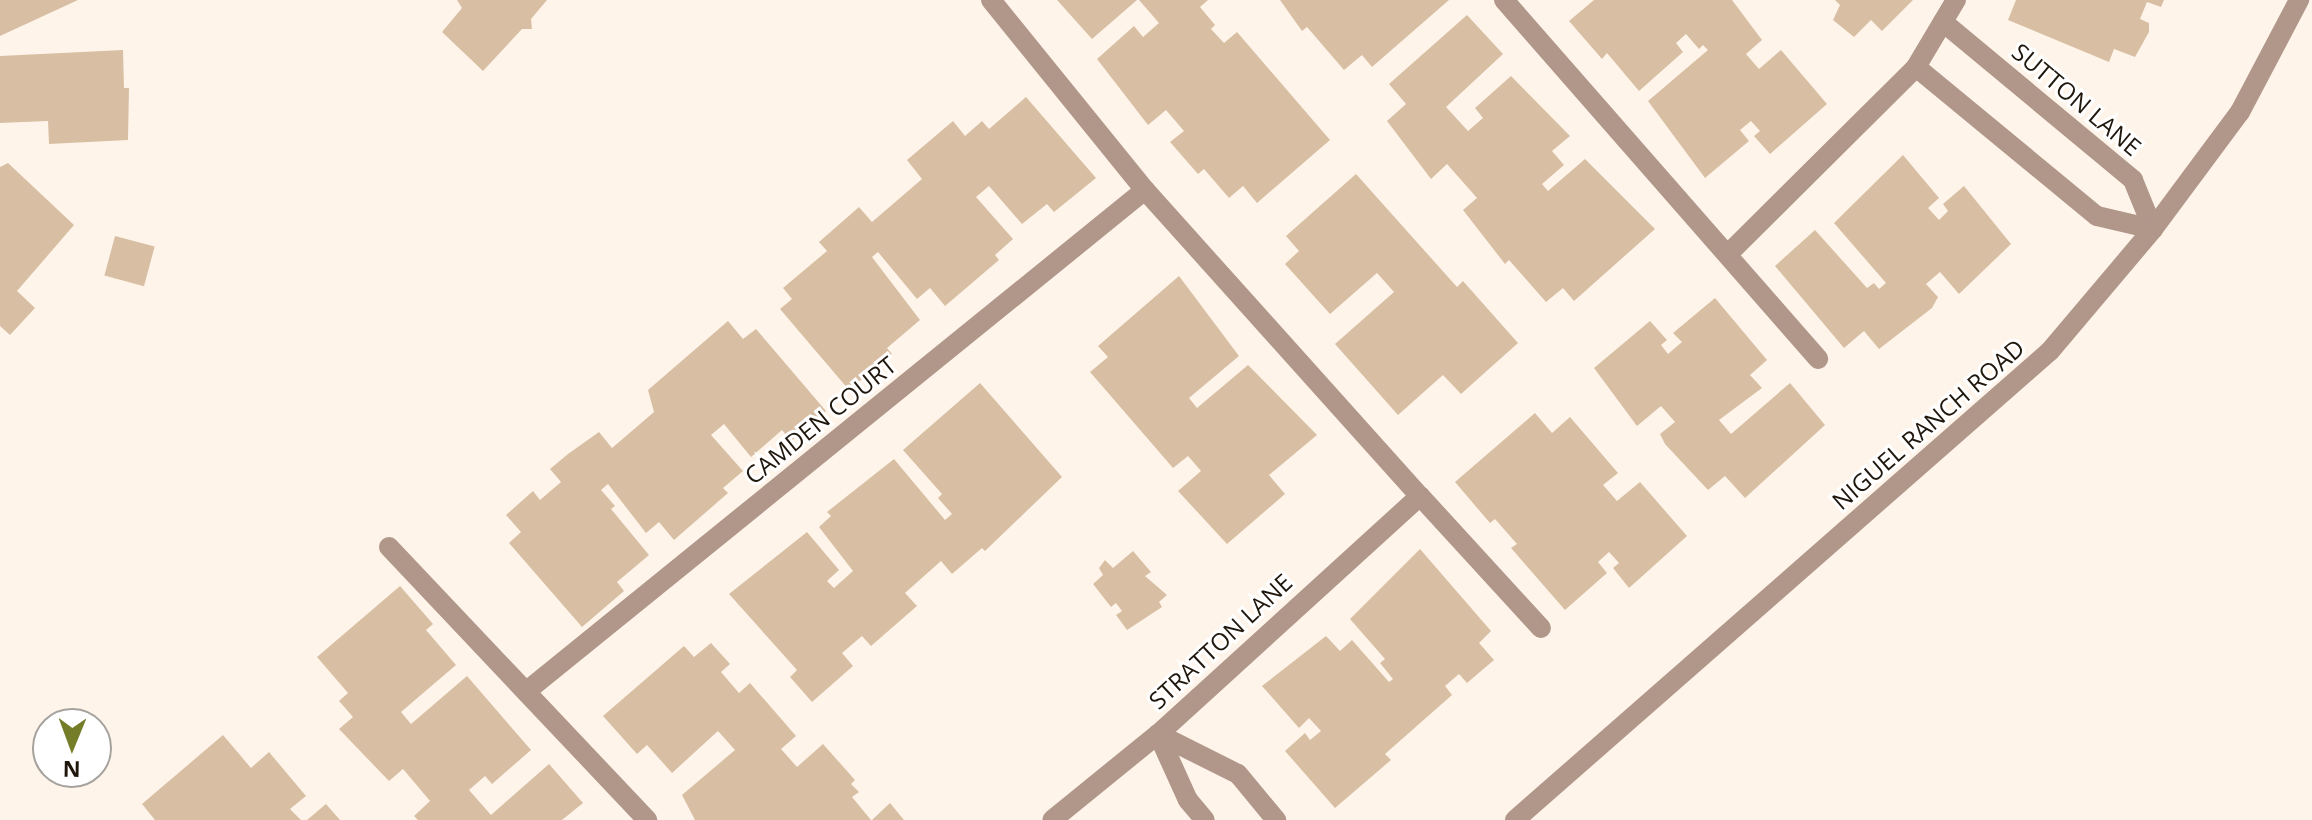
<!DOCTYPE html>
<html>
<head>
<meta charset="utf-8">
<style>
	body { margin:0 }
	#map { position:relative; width:2312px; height:820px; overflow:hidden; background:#fff4e9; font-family:"Open Sans",sans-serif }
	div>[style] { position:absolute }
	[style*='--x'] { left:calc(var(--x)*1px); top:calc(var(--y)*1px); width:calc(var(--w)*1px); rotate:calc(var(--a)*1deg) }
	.building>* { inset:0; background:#d8bfa4; transform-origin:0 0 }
	.service>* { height:20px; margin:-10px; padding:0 10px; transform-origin:10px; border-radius:10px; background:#b1968a }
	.minor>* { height:20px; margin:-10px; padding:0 10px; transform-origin:10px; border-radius:10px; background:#b1968a }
	.tertiary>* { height:20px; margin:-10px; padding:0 10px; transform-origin:10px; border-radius:10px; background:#b1968a }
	span { translate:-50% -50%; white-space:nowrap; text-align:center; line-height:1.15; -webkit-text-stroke:6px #fff; paint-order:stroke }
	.street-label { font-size:24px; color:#1f160c }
	.north { position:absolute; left:32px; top:708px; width:80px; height:80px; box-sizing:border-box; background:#fff; border:2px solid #a5a29e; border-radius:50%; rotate:181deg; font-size:22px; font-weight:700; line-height:32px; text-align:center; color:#1f160c }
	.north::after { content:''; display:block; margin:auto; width:28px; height:36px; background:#757d28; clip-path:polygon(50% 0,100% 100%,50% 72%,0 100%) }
</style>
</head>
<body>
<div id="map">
	<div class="building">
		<div style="clip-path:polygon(0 0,78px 0,0 36px)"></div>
		<div style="clip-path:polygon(457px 0,547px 0,531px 19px,532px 29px,522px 29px,483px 71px,442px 32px,462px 8px)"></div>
		<div style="clip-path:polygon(1057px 0,1137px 0,1092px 39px)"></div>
		<div style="clip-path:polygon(1139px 0,1208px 0,1200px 7px,1215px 25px,1211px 29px,1224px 43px,1237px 32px,1330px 140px,1257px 203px,1243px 186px,1229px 198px,1204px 169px,1198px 174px,1170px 142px,1184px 131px,1166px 110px,1148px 125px,1097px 59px,1134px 26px,1143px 37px,1159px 23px)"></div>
		<div style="clip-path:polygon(1280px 0,1449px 0,1372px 67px,1362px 55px,1344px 70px,1307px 27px,1302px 31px)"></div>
		<div style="clip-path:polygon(1594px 0,1732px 0,1762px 40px,1746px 54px,1759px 69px,1781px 50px,1827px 104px,1770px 154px,1754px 136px,1760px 131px,1751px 121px,1740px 130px,1749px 141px,1705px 178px,1648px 101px,1708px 50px,1703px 45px,1699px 49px,1686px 34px,1676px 43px,1683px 52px,1639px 91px,1607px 53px,1602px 59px,1569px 21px)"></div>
		<div style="clip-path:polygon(1835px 0,1913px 0,1882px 31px,1871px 20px,1854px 37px,1833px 20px,1840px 5px)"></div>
		<div style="clip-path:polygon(2016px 0,2164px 0,2161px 7px,2147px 2px,2140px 19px,2149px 23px,2149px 32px,2135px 57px,2114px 49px,2109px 62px,2008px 20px)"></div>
		<div style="clip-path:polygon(1467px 15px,1503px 54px,1446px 107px,1468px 131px,1483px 118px,1475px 108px,1511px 76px,1570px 136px,1552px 151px,1564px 165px,1542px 184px,1548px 191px,1585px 159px,1655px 229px,1574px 301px,1563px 288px,1546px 302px,1509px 260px,1505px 264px,1463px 210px,1477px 198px,1447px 164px,1431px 179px,1387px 121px,1406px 104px,1389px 84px)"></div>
		<div style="clip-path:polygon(123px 50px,124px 88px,129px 88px,128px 140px,49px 144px,48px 121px,0 123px,0 56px)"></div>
		<div style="clip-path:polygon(1026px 97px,1096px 178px,1054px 212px,1047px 204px,1022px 224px,989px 186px,976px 197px,1013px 239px,995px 255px,999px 260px,945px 306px,930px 288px,917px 299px,878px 252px,872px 257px,920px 320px,887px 348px,892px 354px,849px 390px,780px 309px,792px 299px,783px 288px,827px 251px,819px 242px,859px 207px,872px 222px,922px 179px,907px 160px,953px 121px,965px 136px,982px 121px,989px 129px)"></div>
		<div style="clip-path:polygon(1903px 155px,1939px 198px,1928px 208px,1939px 220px,1948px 211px,1943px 204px,1964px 186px,2011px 244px,1959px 294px,1940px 272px,1926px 284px,1938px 297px,1932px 308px,1879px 349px,1864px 331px,1844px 348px,1775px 266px,1815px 230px,1867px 288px,1874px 283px,1879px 289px,1886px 283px,1834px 223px)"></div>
		<div style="clip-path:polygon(8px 163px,74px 225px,17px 291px,35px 308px,10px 335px,0 326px,0 167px)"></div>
		<div style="clip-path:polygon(1356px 174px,1457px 287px,1463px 281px,1518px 343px,1461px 394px,1443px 375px,1398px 415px,1335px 344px,1394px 292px,1377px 273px,1330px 314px,1285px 264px,1299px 251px,1286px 236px)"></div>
		<div style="left:115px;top:236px;width:41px;height:41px;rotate:15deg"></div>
		<div style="clip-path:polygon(1179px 276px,1239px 356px,1189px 398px,1197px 408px,1248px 365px,1317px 435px,1269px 475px,1285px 494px,1227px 544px,1178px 491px,1201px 471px,1188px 456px,1173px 468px,1090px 372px,1108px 357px,1098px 346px)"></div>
		<div style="clip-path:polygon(1715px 298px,1767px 360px,1750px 375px,1762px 388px,1719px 420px,1731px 434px,1790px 383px,1825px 425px,1745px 498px,1725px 476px,1708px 490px,1665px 444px,1660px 434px,1675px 422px,1661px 406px,1637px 426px,1594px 368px,1650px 321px,1667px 340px,1661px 345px,1668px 354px,1682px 342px,1673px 333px)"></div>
		<div style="clip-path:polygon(728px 321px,743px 339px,756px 329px,826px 411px,791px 441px,782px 430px,751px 457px,724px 424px,711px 435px,743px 471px,723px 488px,728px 493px,674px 540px,659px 522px,646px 533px,608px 484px,601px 490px,615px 506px,611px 509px,649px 555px,617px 582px,624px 591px,582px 627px,509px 543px,521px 532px,506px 515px,533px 491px,540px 500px,561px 482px,550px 469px,568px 454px,599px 432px,612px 448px,654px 412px,648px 390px)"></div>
		<div style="clip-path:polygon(980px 383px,1062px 477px,985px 551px,982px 548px,952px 574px,941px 561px,905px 593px,917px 606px,871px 646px,862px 636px,842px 653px,853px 666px,812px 702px,790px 677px,797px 670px,729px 594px,807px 532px,839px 570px,827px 581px,834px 588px,853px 571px,819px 527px,831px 516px,827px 512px,894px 459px,945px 520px,952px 514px,938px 498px,942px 494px,903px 450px)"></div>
		<div style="clip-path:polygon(1535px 413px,1552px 433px,1570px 417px,1618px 473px,1603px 485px,1617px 501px,1640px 482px,1687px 536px,1629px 588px,1613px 568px,1619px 563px,1609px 552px,1598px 562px,1607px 573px,1565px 610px,1511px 548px,1517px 544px,1495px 519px,1490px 523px,1455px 482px)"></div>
		<div style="clip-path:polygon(1420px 549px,1491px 631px,1479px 643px,1494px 660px,1467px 683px,1459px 674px,1445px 686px,1452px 695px,1385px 754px,1391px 760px,1335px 808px,1285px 751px,1305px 733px,1310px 740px,1321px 731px,1309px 718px,1299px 728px,1262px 686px,1326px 636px,1340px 651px,1352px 640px,1389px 682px,1393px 679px,1380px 663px,1385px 659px,1350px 619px)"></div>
		<div style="clip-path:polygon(1133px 551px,1151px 572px,1145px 576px,1167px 595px,1159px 602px,1162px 607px,1127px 630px,1116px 615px,1122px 611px,1116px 603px,1111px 607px,1093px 584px,1103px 575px,1099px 568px,1105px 560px,1113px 568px)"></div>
		<div style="clip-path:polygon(400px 586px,433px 624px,426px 630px,456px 665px,401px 712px,411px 724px,467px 676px,531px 750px,492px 784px,485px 776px,469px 790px,491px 815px,549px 764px,583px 803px,562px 820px,418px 820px,414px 816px,430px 801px,403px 769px,389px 781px,339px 729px,353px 717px,339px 701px,348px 693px,317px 657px)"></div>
		<div style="clip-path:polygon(711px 643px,730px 664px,721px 672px,739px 693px,750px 683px,796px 736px,781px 749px,797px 767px,823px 744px,855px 780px,851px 784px,859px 792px,852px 797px,871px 820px,695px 820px,682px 795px,735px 750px,718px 731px,672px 773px,647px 745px,637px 754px,603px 716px,684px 646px,694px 657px)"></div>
		<div style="clip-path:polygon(223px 735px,251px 768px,269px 752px,306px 796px,290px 809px,301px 820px,155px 820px,142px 804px)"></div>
		<div style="clip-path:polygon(890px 803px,904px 820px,872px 820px)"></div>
		<div style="clip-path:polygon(326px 804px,340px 820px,307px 820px)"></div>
	</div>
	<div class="service">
		<div style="--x:1420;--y:496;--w:179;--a:47.5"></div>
	</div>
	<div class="minor">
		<div style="--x:991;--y:0;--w:245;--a:51"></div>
		<div style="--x:1145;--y:190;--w:411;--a:48.1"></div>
		<div style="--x:1420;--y:496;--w:354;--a:137.7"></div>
		<div style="--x:1158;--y:734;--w:136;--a:140.9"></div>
		<div style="--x:1504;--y:0;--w:477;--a:48.8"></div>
		<div style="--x:1943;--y:22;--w:247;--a:39.7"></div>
		<div style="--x:2133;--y:180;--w:53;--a:67.8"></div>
		<div style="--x:1916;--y:67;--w:234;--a:39.5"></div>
		<div style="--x:2097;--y:216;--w:57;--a:13.1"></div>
		<div style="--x:1728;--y:254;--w:265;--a:-44.8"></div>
		<div style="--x:1916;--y:67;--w:78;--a:-59.2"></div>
		<div style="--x:389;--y:547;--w:376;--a:46.6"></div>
		<div style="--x:528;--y:690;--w:794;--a:-39.02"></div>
		<div style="--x:1158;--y:734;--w:89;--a:26.6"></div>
		<div style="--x:1238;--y:774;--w:60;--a:50.4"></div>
		<div style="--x:1158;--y:734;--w:72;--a:65.6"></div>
		<div style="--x:1188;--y:800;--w:26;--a:50"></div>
	</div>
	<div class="tertiary">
		<div style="--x:1515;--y:820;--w:711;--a:-41.24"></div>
		<div style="--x:2050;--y:351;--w:160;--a:-49.8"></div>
		<div style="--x:2153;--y:229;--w:146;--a:-53.4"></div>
		<div style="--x:2240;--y:112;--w:127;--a:-62.2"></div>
	</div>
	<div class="street-label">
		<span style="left:2077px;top:99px;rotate:40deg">SUTTON LANE</span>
		<span style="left:820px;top:420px;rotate:-39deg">CAMDEN COURT</span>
		<span style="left:1928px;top:424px;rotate:-41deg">NIGUEL RANCH ROAD</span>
		<span style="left:1220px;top:641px;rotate:-43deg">STRATTON LANE</span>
	</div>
	<div class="north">N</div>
</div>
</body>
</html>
